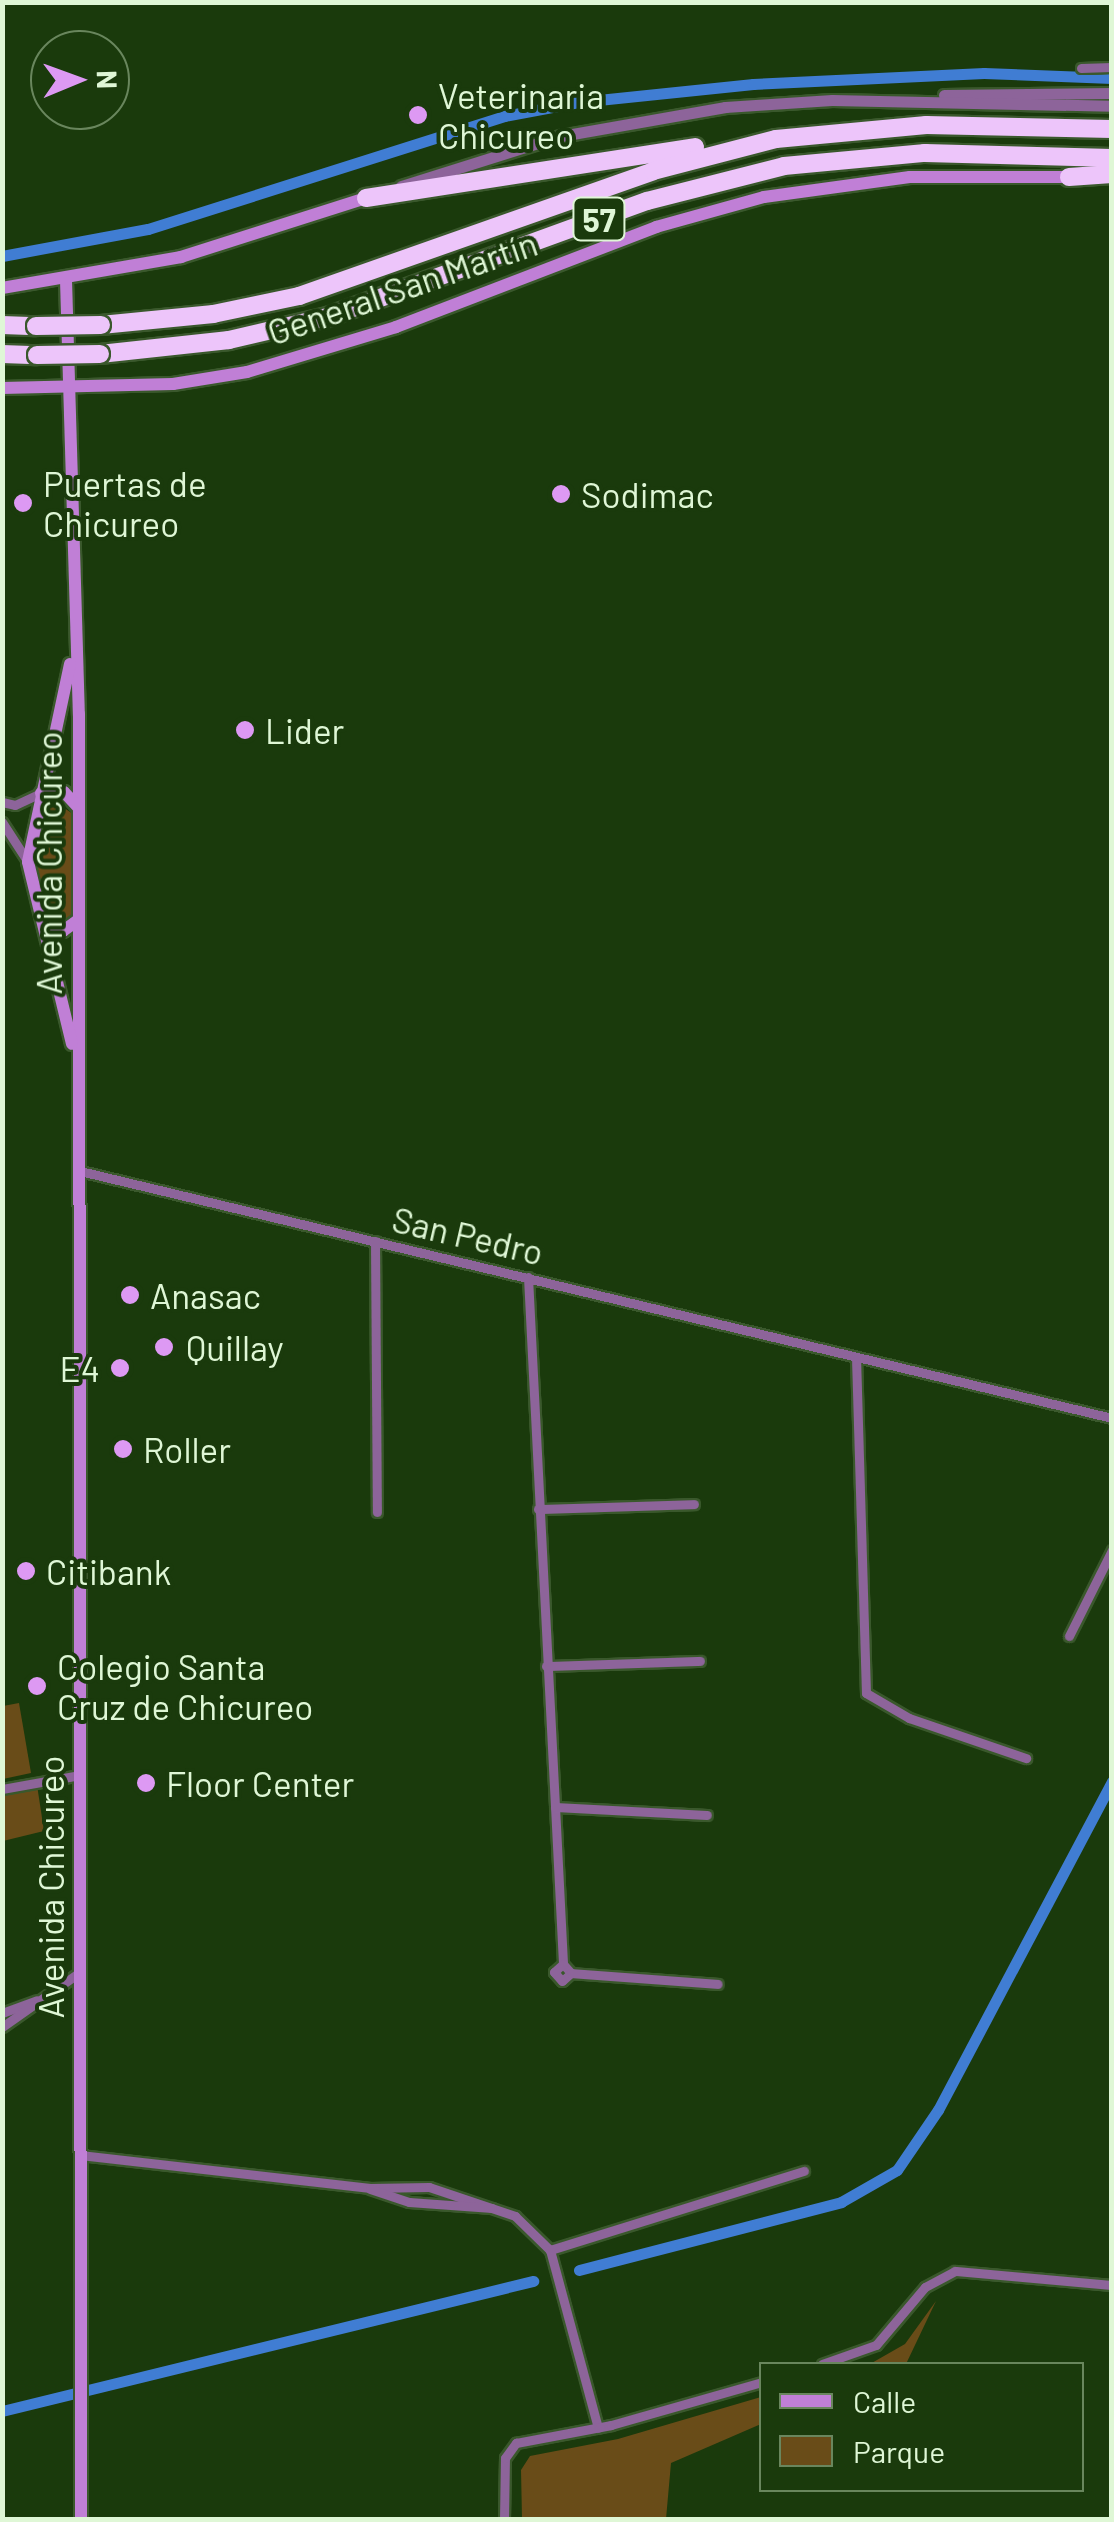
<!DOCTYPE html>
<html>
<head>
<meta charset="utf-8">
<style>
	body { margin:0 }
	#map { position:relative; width:1114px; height:2522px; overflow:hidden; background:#1a3a0c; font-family:Barlow,sans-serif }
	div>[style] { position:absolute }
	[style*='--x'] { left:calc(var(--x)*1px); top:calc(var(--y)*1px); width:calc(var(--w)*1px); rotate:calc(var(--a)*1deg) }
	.green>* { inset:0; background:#694c18 }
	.canal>* { height:11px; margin:-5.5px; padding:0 5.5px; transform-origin:5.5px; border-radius:5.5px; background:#407dd3 }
	.roads { filter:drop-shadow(2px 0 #3a582c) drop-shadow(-2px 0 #3a582c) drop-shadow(0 2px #3a582c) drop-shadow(0 -2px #3a582c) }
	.minor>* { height:9px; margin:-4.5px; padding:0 4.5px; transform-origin:4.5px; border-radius:4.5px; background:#8d649a }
	.tertiary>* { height:11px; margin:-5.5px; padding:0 5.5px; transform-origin:5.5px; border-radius:5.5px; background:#8d649a }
	.secondary>* { height:12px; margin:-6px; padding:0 6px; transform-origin:6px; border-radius:6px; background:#c07fd6 }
	.motorway>* { height:18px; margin:-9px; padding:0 9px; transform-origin:9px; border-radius:9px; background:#edc5fa }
	.bridges { filter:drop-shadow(2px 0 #3a582c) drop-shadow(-2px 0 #3a582c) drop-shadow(0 2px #3a582c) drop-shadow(0 -2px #3a582c) }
	.motorway-bridge>* { height:18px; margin:-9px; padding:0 9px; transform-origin:9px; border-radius:9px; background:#edc5fa }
	.dots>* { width:28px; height:28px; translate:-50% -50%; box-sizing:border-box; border:5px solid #1a3a0c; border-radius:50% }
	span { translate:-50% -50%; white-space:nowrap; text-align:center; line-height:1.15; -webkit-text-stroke:8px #1a3a0c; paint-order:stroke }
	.shield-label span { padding:2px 8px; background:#1a3a0c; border:2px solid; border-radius:8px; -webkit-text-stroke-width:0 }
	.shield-label { font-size:32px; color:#dff7d6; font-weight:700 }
	.poi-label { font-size:35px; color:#dff7d6 }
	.left { translate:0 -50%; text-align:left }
	.right { translate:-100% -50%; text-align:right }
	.street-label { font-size:35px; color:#dff7d6 }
	.frame { position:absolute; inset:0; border:5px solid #dff7d6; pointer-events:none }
	.legend { position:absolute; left:759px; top:2362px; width:325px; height:130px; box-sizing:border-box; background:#1a3a0c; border:2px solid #69865d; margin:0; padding:12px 18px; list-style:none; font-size:30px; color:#dff7d6 }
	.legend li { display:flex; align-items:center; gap:20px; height:50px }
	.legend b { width:50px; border:2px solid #69865d }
	.north { position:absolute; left:30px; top:30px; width:100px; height:100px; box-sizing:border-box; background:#1a3a0c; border:2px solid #69865d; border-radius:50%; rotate:89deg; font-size:28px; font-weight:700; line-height:40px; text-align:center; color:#dff7d6 }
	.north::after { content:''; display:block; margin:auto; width:35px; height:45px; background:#dd99f3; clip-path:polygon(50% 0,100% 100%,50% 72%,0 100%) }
</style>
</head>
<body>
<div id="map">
	<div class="green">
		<div style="clip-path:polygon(54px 801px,73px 814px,73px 918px,64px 926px,47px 920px,32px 868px,46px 804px)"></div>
		<div style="clip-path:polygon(19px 1703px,31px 1773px,3px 1779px,3px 1706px)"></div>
		<div style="clip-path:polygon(37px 1785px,44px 1831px,3px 1841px,2px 1792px)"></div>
		<div style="clip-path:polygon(936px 2301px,906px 2364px,870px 2364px,905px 2344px)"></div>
		<div style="clip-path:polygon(761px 2397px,761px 2424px,671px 2463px,666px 2519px,522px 2519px,521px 2470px,530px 2456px,618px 2439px)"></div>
	</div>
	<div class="canal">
		<div style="--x:2;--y:256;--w:148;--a:-10.5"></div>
		<div style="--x:148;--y:229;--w:374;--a:-17.6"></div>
		<div style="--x:504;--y:116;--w:76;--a:-10.6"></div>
		<div style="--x:579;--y:102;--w:175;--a:-5.9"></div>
		<div style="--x:753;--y:84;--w:231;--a:-2.7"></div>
		<div style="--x:984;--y:73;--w:128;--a:2.2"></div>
		<div style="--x:579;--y:2270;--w:271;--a:-14.5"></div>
		<div style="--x:841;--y:2202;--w:64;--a:-29.7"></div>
		<div style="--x:897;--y:2170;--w:73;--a:-55.7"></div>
		<div style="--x:938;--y:2110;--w:372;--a:-62.1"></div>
		<div style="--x:2;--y:2411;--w:547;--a:-13.76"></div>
	</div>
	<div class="roads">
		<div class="minor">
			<div style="--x:1081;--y:68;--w:31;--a:-2"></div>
			<div style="--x:2;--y:802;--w:13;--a:13"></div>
			<div style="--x:15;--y:805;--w:29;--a:-25"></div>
			<div style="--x:2;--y:822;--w:48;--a:57"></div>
			<div style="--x:80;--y:1171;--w:1061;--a:13.46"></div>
			<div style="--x:375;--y:1241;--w:271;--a:89.6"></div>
			<div style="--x:528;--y:1277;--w:688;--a:87.08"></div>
			<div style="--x:563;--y:1964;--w:12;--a:48"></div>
			<div style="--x:571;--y:1973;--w:12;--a:138"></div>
			<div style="--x:562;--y:1981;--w:12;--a:-132"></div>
			<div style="--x:554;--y:1972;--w:12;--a:-42"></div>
			<div style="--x:856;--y:1357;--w:336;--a:88.3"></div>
			<div style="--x:866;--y:1693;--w:50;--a:30.2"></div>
			<div style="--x:909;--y:1718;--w:124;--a:18.9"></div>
			<div style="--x:538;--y:1509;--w:156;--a:-1.8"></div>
			<div style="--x:1069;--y:1636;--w:96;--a:-63.4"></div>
			<div style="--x:546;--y:1666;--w:154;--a:-1.9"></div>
			<div style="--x:2;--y:1789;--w:79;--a:-10.2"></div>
			<div style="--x:555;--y:1807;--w:152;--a:3"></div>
			<div style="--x:571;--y:1973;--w:147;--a:4.3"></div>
			<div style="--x:2;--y:2013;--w:37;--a:-20"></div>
			<div style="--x:2;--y:2027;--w:95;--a:-35.2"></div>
			<div style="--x:80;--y:2155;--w:292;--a:6.5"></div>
			<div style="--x:370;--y:2188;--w:59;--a:-1"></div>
			<div style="--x:429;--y:2187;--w:91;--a:18.6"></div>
			<div style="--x:515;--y:2216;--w:49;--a:44.2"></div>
			<div style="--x:550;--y:2250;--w:184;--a:74.9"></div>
			<div style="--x:370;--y:2189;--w:41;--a:18.4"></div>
			<div style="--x:409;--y:2202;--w:83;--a:4.1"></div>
			<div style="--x:550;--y:2250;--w:266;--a:-17.3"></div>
			<div style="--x:822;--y:2364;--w:57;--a:-19.4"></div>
			<div style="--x:876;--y:2345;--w:76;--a:-49.8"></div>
			<div style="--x:925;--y:2287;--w:34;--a:-28"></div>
			<div style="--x:955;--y:2271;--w:158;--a:5.1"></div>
			<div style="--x:504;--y:2520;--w:62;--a:-89.1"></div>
			<div style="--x:505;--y:2458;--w:19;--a:-54"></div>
			<div style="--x:516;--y:2443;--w:97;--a:-10.7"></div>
			<div style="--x:611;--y:2425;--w:157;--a:-15.9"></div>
		</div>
		<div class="tertiary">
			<div style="--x:944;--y:95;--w:168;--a:-0.7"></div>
			<div style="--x:401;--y:186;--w:168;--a:-17.4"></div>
			<div style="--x:561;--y:136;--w:167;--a:-10"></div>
			<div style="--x:725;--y:107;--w:107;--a:-3.7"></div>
			<div style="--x:832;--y:100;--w:280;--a:1.2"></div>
		</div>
		<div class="secondary">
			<div style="--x:66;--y:280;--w:434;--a:88.3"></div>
			<div style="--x:79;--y:714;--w:1806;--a:89.94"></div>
			<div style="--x:2;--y:288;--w:182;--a:-9.8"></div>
			<div style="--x:181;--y:257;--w:194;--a:-17.7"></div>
			<div style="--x:2;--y:388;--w:171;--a:-1.3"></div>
			<div style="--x:173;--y:384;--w:75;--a:-9.2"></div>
			<div style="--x:247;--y:372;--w:156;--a:-16.8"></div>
			<div style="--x:396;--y:327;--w:279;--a:-21"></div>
			<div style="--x:656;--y:227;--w:112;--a:-15.5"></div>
			<div style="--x:764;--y:197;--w:147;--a:-7.8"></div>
			<div style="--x:910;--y:177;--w:159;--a:0"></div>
			<div style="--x:70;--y:664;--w:202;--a:102"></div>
			<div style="--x:28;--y:862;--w:187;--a:76.4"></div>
			<div style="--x:41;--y:793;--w:23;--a:-2"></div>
			<div style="--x:64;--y:792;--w:21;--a:47"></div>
			<div style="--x:44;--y:922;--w:21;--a:25"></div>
			<div style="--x:63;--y:931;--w:19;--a:-36"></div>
		</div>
		<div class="motorway">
			<div style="--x:1069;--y:177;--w:43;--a:-4"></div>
			<div style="--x:366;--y:198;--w:333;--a:-8.8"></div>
			<div style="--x:2;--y:325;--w:34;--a:2"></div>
			<div style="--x:101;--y:325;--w:113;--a:-5.6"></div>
			<div style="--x:213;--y:314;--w:88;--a:-11.8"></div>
			<div style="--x:299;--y:296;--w:375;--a:-19.4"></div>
			<div style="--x:653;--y:171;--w:127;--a:-14.6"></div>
			<div style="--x:776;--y:139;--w:151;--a:-5.3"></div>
			<div style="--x:926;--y:125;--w:186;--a:1.2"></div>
			<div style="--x:2;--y:354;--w:35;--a:2"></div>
			<div style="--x:100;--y:354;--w:130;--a:-6.2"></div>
			<div style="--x:229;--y:340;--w:102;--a:-13.1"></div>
			<div style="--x:328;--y:317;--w:339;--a:-20"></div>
			<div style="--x:647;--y:201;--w:141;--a:-14.3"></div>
			<div style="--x:784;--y:166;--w:142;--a:-5.3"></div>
			<div style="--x:925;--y:153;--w:187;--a:1.5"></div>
		</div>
	</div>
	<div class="bridges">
		<div class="motorway-bridge">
			<div style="--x:36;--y:326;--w:65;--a:-0.9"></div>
			<div style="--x:37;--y:355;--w:63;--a:-0.9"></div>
		</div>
	</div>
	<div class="dots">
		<div style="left:418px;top:115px;background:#dd99f3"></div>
		<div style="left:561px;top:494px;background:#dd99f3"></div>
		<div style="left:23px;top:503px;background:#dd99f3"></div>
		<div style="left:245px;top:730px;background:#dd99f3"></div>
		<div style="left:130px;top:1295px;background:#dd99f3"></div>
		<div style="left:164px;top:1347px;background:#dd99f3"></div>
		<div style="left:120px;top:1368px;background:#dd99f3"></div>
		<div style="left:123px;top:1449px;background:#dd99f3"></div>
		<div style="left:26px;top:1571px;background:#dd99f3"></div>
		<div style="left:37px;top:1686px;background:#dd99f3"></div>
		<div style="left:146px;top:1783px;background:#dd99f3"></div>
	</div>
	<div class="shield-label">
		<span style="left:599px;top:219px">57</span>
	</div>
	<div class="poi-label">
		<span class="left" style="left:438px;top:115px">Veterinaria<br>Chicureo</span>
		<span class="left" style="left:43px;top:503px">Puertas de<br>Chicureo</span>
		<span class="left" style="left:581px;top:494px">Sodimac</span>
		<span class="left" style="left:265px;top:730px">Lider</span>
		<span class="left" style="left:150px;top:1295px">Anasac</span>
		<span class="left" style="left:186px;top:1347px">Quillay</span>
		<span class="right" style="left:100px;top:1368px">E4</span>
		<span class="left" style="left:143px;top:1449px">Roller</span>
		<span class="left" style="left:46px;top:1571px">Citibank</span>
		<span class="left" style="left:57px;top:1686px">Colegio Santa<br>Cruz de Chicureo</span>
		<span class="left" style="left:166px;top:1783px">Floor Center</span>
	</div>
	<div class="street-label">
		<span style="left:402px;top:287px;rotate:-19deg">General San Martín</span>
		<span style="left:48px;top:863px;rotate:-90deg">Avenida Chicureo</span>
		<span style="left:468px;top:1235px;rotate:13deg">San Pedro</span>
		<span style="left:50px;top:1887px;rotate:-90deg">Avenida Chicureo</span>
	</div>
	<div class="frame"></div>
	<ul class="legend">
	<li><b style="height:12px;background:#c07fd6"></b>Calle</li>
	<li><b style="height:28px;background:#694c18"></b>Parque</li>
	</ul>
	<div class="north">N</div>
</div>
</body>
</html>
